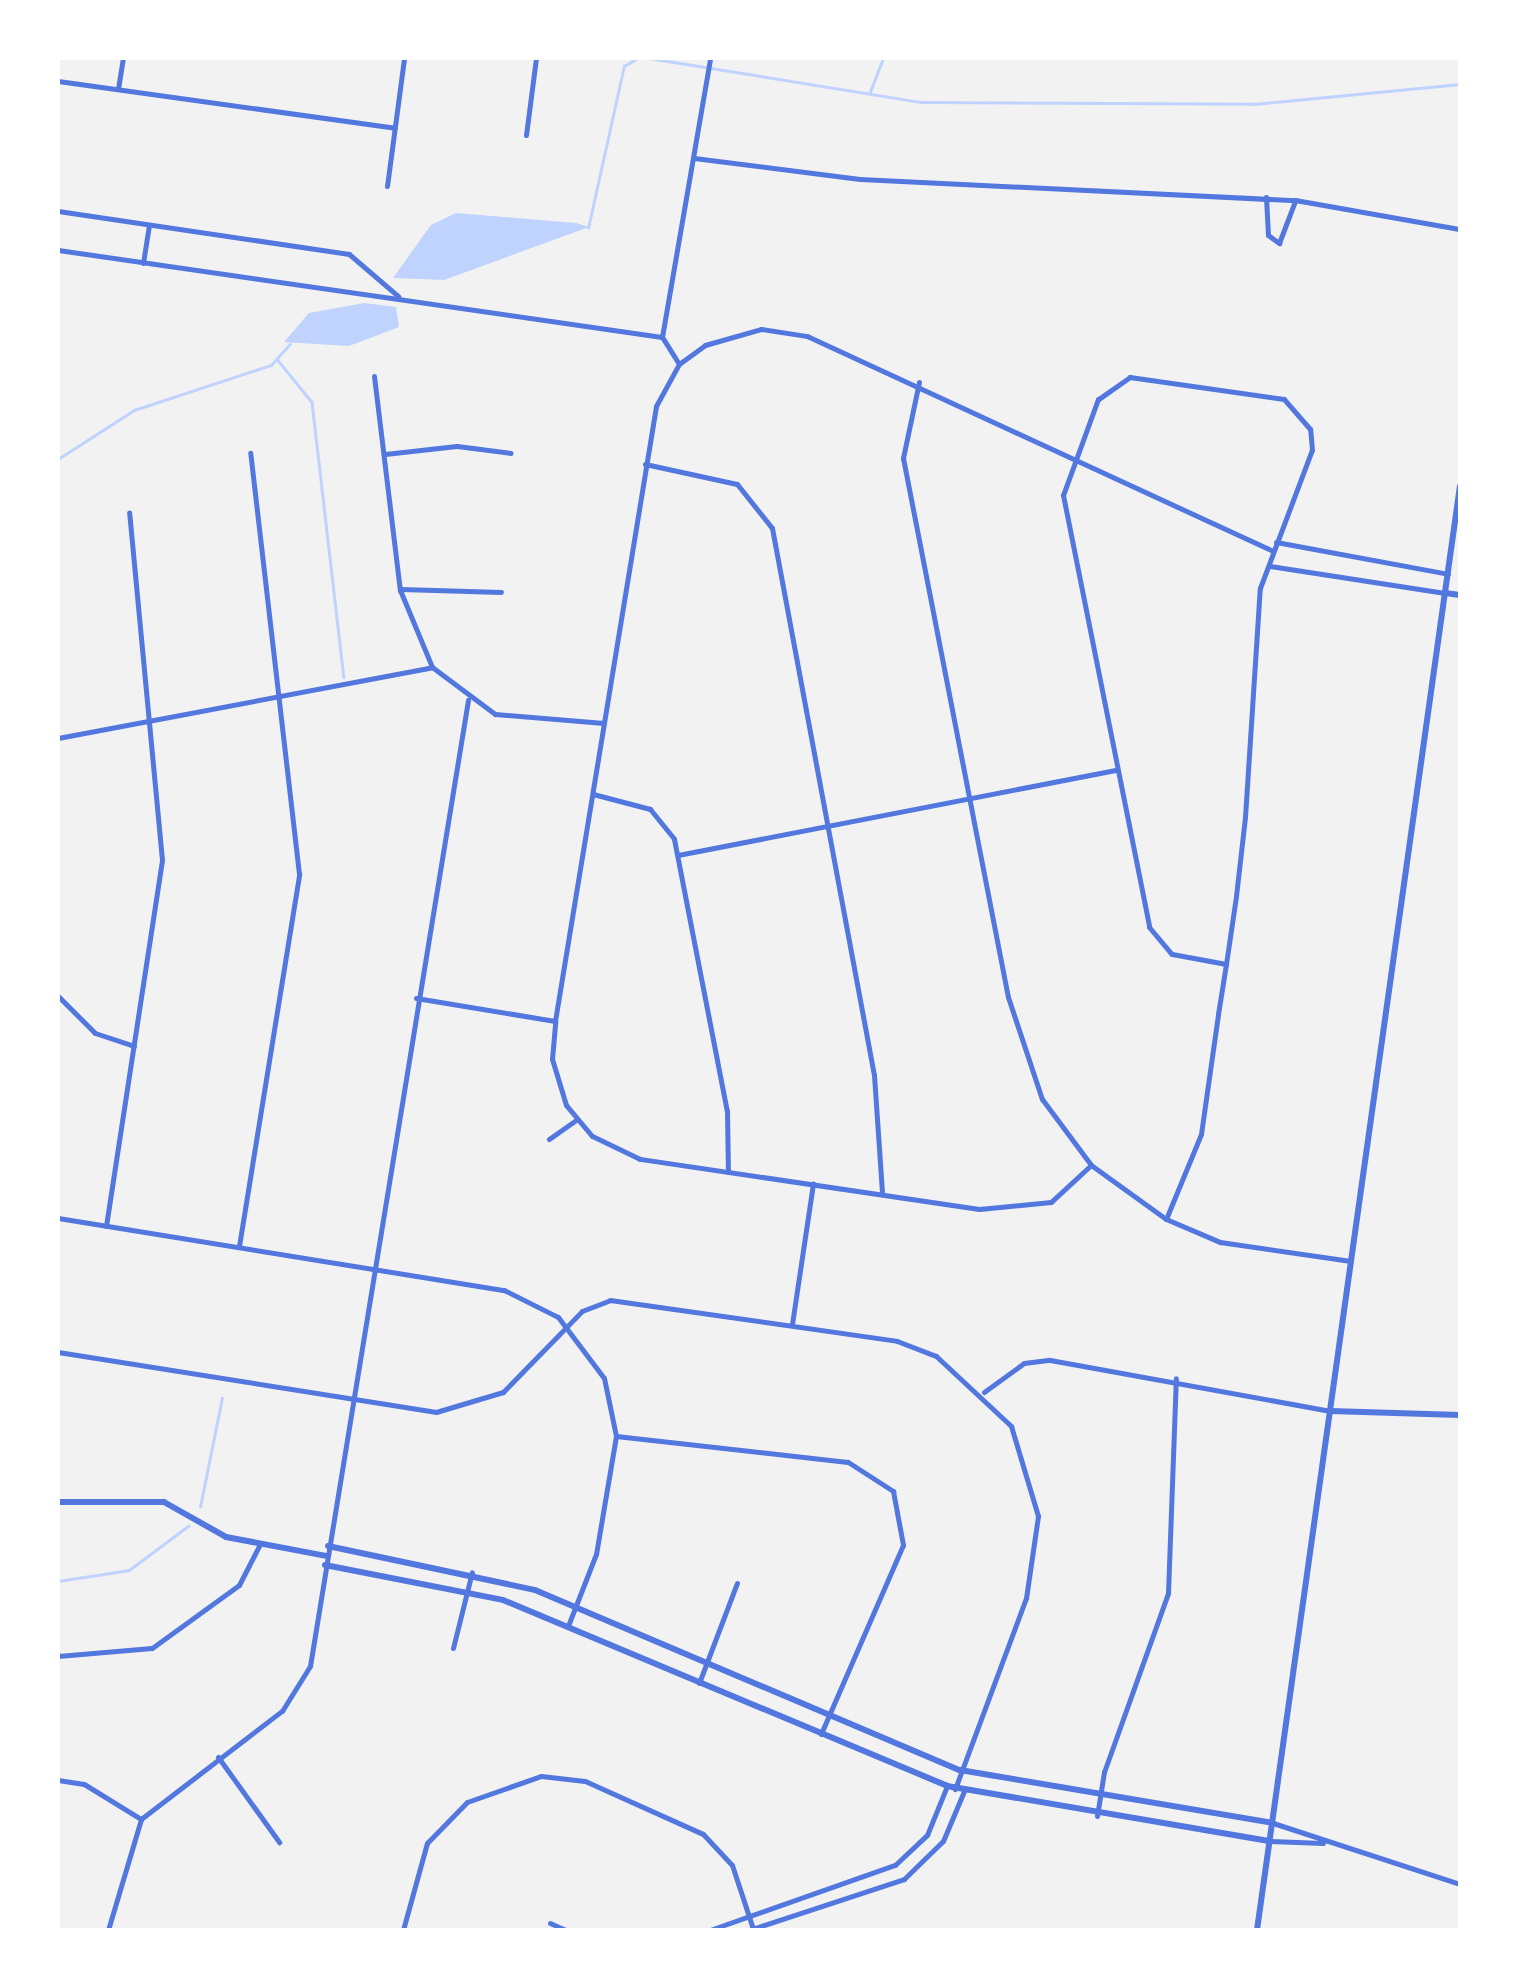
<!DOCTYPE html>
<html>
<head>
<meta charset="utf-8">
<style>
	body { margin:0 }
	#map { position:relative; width:1518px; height:1988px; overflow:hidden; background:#f2f2f2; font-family:"Sofia Sans Condensed",sans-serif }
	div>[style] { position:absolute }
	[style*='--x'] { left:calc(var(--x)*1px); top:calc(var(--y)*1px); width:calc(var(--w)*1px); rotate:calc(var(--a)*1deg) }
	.water>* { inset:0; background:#bfd3fe }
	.stream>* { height:2.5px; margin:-1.25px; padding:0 1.25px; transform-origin:1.25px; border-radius:1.25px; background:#bfd3fe }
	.minor>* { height:5px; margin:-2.5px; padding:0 2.5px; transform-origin:2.5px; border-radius:2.5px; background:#5277de }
	.tertiary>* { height:6px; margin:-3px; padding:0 3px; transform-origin:3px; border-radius:3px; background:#5277de }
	span { translate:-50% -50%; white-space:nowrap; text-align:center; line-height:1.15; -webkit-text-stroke:8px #fff; paint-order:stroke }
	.frame { position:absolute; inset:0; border:60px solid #fff; pointer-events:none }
</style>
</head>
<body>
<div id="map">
	<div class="water">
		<div style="clip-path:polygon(456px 213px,576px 223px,589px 227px,444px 280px,393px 278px,431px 225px)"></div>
		<div style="clip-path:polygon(364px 303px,396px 307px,399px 327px,349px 346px,284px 342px,309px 313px)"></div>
	</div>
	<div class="stream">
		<div style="--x:649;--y:58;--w:277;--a:9.2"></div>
		<div style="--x:922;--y:102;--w:332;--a:0.3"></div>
		<div style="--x:1254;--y:104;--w:207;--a:-5.5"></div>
		<div style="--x:870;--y:92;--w:36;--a:-69"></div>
		<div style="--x:588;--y:228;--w:166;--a:-77.5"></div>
		<div style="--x:624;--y:66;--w:16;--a:-30"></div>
		<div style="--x:277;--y:359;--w:55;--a:50.9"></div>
		<div style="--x:312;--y:402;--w:277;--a:83.4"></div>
		<div style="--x:58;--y:459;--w:90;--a:-32.8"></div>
		<div style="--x:134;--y:410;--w:144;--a:-18.2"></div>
		<div style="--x:271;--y:365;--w:28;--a:-48"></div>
		<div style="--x:200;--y:1507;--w:111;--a:-78.6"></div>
		<div style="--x:58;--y:1581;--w:72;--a:-8.8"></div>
		<div style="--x:129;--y:1570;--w:74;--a:-36.7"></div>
	</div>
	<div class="minor">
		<div style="--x:58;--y:81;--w:340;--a:7.9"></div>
		<div style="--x:118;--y:89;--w:31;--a:-81"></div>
		<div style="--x:526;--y:135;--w:78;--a:-82.6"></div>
		<div style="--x:694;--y:158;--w:167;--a:7.2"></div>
		<div style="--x:860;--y:179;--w:436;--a:2.8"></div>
		<div style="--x:1295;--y:200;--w:168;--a:10"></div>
		<div style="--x:387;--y:186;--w:129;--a:-82.4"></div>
		<div style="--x:1266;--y:197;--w:38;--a:87"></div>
		<div style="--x:1268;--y:235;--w:14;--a:36"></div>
		<div style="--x:1279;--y:243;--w:45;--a:-69.1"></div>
		<div style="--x:58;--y:211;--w:294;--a:8.4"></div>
		<div style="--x:349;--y:254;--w:65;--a:40.6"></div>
		<div style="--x:58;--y:250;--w:610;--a:8.2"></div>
		<div style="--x:143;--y:263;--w:38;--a:-81"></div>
		<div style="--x:679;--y:364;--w:32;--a:-122"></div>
		<div style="--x:662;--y:337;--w:283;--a:-80.2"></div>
		<div style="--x:374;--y:376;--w:216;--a:83.1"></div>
		<div style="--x:400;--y:590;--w:83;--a:67.4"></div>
		<div style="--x:919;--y:382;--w:78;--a:101.9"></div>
		<div style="--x:903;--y:458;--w:549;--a:78.98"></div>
		<div style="--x:1008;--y:997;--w:108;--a:71.6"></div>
		<div style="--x:1042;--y:1099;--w:82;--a:53.4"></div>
		<div style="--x:1091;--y:1165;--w:92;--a:35.8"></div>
		<div style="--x:1166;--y:1219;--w:59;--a:23.1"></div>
		<div style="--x:1220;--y:1242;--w:132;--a:8.3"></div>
		<div style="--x:385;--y:454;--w:72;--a:-6.3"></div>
		<div style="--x:457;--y:446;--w:54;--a:7.4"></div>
		<div style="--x:645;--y:464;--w:94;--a:12.3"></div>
		<div style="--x:737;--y:484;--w:56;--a:51.5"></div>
		<div style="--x:772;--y:528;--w:556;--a:79.44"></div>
		<div style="--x:874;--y:1075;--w:117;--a:86.1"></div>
		<div style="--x:1276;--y:542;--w:175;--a:10.5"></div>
		<div style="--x:1270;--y:566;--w:177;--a:8.8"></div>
		<div style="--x:401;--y:589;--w:100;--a:1.7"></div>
		<div style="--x:58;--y:738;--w:381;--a:-10.7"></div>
		<div style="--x:432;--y:667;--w:79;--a:36.7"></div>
		<div style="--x:495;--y:714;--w:109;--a:4.7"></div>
		<div style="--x:593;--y:794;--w:59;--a:14.7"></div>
		<div style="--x:650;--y:809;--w:38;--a:51"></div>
		<div style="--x:674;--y:839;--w:277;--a:79"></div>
		<div style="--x:727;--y:1111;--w:61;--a:89.1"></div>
		<div style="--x:678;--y:855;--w:447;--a:-11"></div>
		<div style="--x:58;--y:996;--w:52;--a:45"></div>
		<div style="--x:95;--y:1033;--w:41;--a:18.4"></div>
		<div style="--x:416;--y:998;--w:141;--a:9.4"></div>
		<div style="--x:549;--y:1139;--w:33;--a:-35"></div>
		<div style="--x:1091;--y:1165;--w:54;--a:137.2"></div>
		<div style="--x:1051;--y:1202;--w:72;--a:174.4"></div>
		<div style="--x:979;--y:1209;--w:343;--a:-171.6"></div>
		<div style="--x:640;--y:1159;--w:53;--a:-154.4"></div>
		<div style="--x:592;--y:1136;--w:40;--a:-130"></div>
		<div style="--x:566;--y:1105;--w:48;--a:-106.9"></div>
		<div style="--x:552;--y:1059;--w:38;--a:-85"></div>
		<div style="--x:555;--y:1021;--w:623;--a:-80.67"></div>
		<div style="--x:656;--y:406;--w:48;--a:-61.3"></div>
		<div style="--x:679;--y:364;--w:32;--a:-36"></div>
		<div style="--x:705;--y:345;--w:58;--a:-15.9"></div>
		<div style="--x:761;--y:329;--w:47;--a:8.7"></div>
		<div style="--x:807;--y:336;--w:513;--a:24.77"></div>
		<div style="--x:58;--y:1218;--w:452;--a:9.2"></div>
		<div style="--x:504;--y:1290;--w:60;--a:26.6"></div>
		<div style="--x:558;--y:1317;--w:76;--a:53"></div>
		<div style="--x:604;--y:1378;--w:59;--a:78.3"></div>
		<div style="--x:616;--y:1436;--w:120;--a:99.6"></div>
		<div style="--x:596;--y:1554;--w:77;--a:111.3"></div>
		<div style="--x:1166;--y:1219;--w:92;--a:-67.6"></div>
		<div style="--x:1201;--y:1134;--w:121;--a:-81.9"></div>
		<div style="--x:1218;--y:1014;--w:51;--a:-80.9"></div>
		<div style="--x:1226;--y:964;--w:69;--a:-81.6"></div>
		<div style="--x:1236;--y:896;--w:80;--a:-83.5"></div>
		<div style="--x:1245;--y:817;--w:229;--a:-86.3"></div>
		<div style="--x:1260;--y:588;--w:147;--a:-69.4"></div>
		<div style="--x:1312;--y:450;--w:21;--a:-95"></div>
		<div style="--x:1310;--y:429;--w:40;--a:-131"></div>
		<div style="--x:1284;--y:399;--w:156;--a:-171.9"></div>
		<div style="--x:1130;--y:377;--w:39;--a:145"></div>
		<div style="--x:1098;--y:399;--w:102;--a:110"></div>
		<div style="--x:1063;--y:495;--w:440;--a:78.7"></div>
		<div style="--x:1149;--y:927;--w:35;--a:50"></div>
		<div style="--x:1172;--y:954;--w:55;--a:10.5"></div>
		<div style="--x:106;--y:1226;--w:370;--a:-81.3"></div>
		<div style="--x:162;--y:860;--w:349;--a:-95.4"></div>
		<div style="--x:239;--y:1246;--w:377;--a:-80.8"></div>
		<div style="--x:299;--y:874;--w:424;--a:-96.6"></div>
		<div style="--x:792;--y:1324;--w:142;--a:-81.5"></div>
		<div style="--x:58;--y:1352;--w:383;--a:9"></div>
		<div style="--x:436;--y:1412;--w:70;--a:-16.6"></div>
		<div style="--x:503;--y:1392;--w:113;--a:-45.7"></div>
		<div style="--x:582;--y:1311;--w:30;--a:-21"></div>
		<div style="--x:610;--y:1300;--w:290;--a:8.1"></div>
		<div style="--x:897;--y:1341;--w:42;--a:21"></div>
		<div style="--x:936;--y:1356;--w:103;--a:43"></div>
		<div style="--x:1011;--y:1426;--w:94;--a:73.3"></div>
		<div style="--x:1038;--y:1516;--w:83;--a:98.3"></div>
		<div style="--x:1026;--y:1598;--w:204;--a:110.4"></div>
		<div style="--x:984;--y:1392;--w:49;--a:-35.9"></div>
		<div style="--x:1024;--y:1363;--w:26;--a:-7"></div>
		<div style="--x:1050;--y:1360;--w:285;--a:10.3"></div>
		<div style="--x:616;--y:1436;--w:233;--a:6.4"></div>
		<div style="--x:848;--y:1462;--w:54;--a:32.8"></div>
		<div style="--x:893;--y:1491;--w:55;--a:79.5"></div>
		<div style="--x:903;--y:1545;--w:206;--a:113.5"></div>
		<div style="--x:453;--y:1648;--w:78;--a:-76"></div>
		<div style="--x:58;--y:1656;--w:94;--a:-4.9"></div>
		<div style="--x:152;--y:1648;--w:107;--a:-35.9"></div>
		<div style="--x:239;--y:1585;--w:44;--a:-62.9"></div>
		<div style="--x:699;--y:1683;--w:107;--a:-69.2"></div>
		<div style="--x:218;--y:1757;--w:105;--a:54.3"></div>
		<div style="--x:58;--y:1780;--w:26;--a:9"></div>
		<div style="--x:84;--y:1784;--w:67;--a:31.6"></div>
		<div style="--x:1097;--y:1816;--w:45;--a:-81"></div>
		<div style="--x:1104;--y:1772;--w:190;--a:-70.3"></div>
		<div style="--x:1168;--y:1593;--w:215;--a:-87.9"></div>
		<div style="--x:1273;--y:1823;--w:197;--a:18.1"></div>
		<div style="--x:1270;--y:1841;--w:53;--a:2.2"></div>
		<div style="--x:550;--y:1923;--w:17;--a:24"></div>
		<div style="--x:108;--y:1930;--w:116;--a:-73.4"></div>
		<div style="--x:141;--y:1819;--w:178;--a:-37.5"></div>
		<div style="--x:282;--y:1711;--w:53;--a:-58.1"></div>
		<div style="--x:310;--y:1666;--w:979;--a:-80.71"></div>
		<div style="--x:403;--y:1930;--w:90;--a:-74.6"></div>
		<div style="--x:427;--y:1843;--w:57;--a:-45.7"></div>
		<div style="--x:467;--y:1802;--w:78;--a:-19.4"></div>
		<div style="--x:541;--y:1776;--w:44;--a:6.5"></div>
		<div style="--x:585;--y:1781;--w:129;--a:24.2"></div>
		<div style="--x:703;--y:1834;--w:42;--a:46.9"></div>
		<div style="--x:732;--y:1865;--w:67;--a:71.8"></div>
		<div style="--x:710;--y:1930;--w:196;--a:-19.4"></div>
		<div style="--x:895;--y:1865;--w:44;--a:-43.2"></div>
		<div style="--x:927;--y:1835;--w:53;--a:-67.8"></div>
		<div style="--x:749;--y:1930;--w:163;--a:-18.2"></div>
		<div style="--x:904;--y:1879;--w:54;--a:-44.3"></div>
		<div style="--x:943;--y:1841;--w:54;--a:-67.2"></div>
	</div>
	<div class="tertiary">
		<div style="--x:1445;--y:593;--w:15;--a:8"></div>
		<div style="--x:1330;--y:1411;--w:130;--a:1.8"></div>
		<div style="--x:58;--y:1502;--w:106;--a:0"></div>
		<div style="--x:164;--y:1502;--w:71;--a:29.4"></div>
		<div style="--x:226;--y:1537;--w:103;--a:10.7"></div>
		<div style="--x:328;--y:1546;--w:212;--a:12"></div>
		<div style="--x:535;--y:1590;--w:462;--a:23"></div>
		<div style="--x:960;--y:1770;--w:317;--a:9.6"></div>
		<div style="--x:325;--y:1565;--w:181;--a:11.1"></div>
		<div style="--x:503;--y:1600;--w:481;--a:22.7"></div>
		<div style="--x:947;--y:1786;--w:328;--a:9.7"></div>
		<div style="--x:1257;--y:1930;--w:1458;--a:-82"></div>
	</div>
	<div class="frame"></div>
</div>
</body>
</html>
